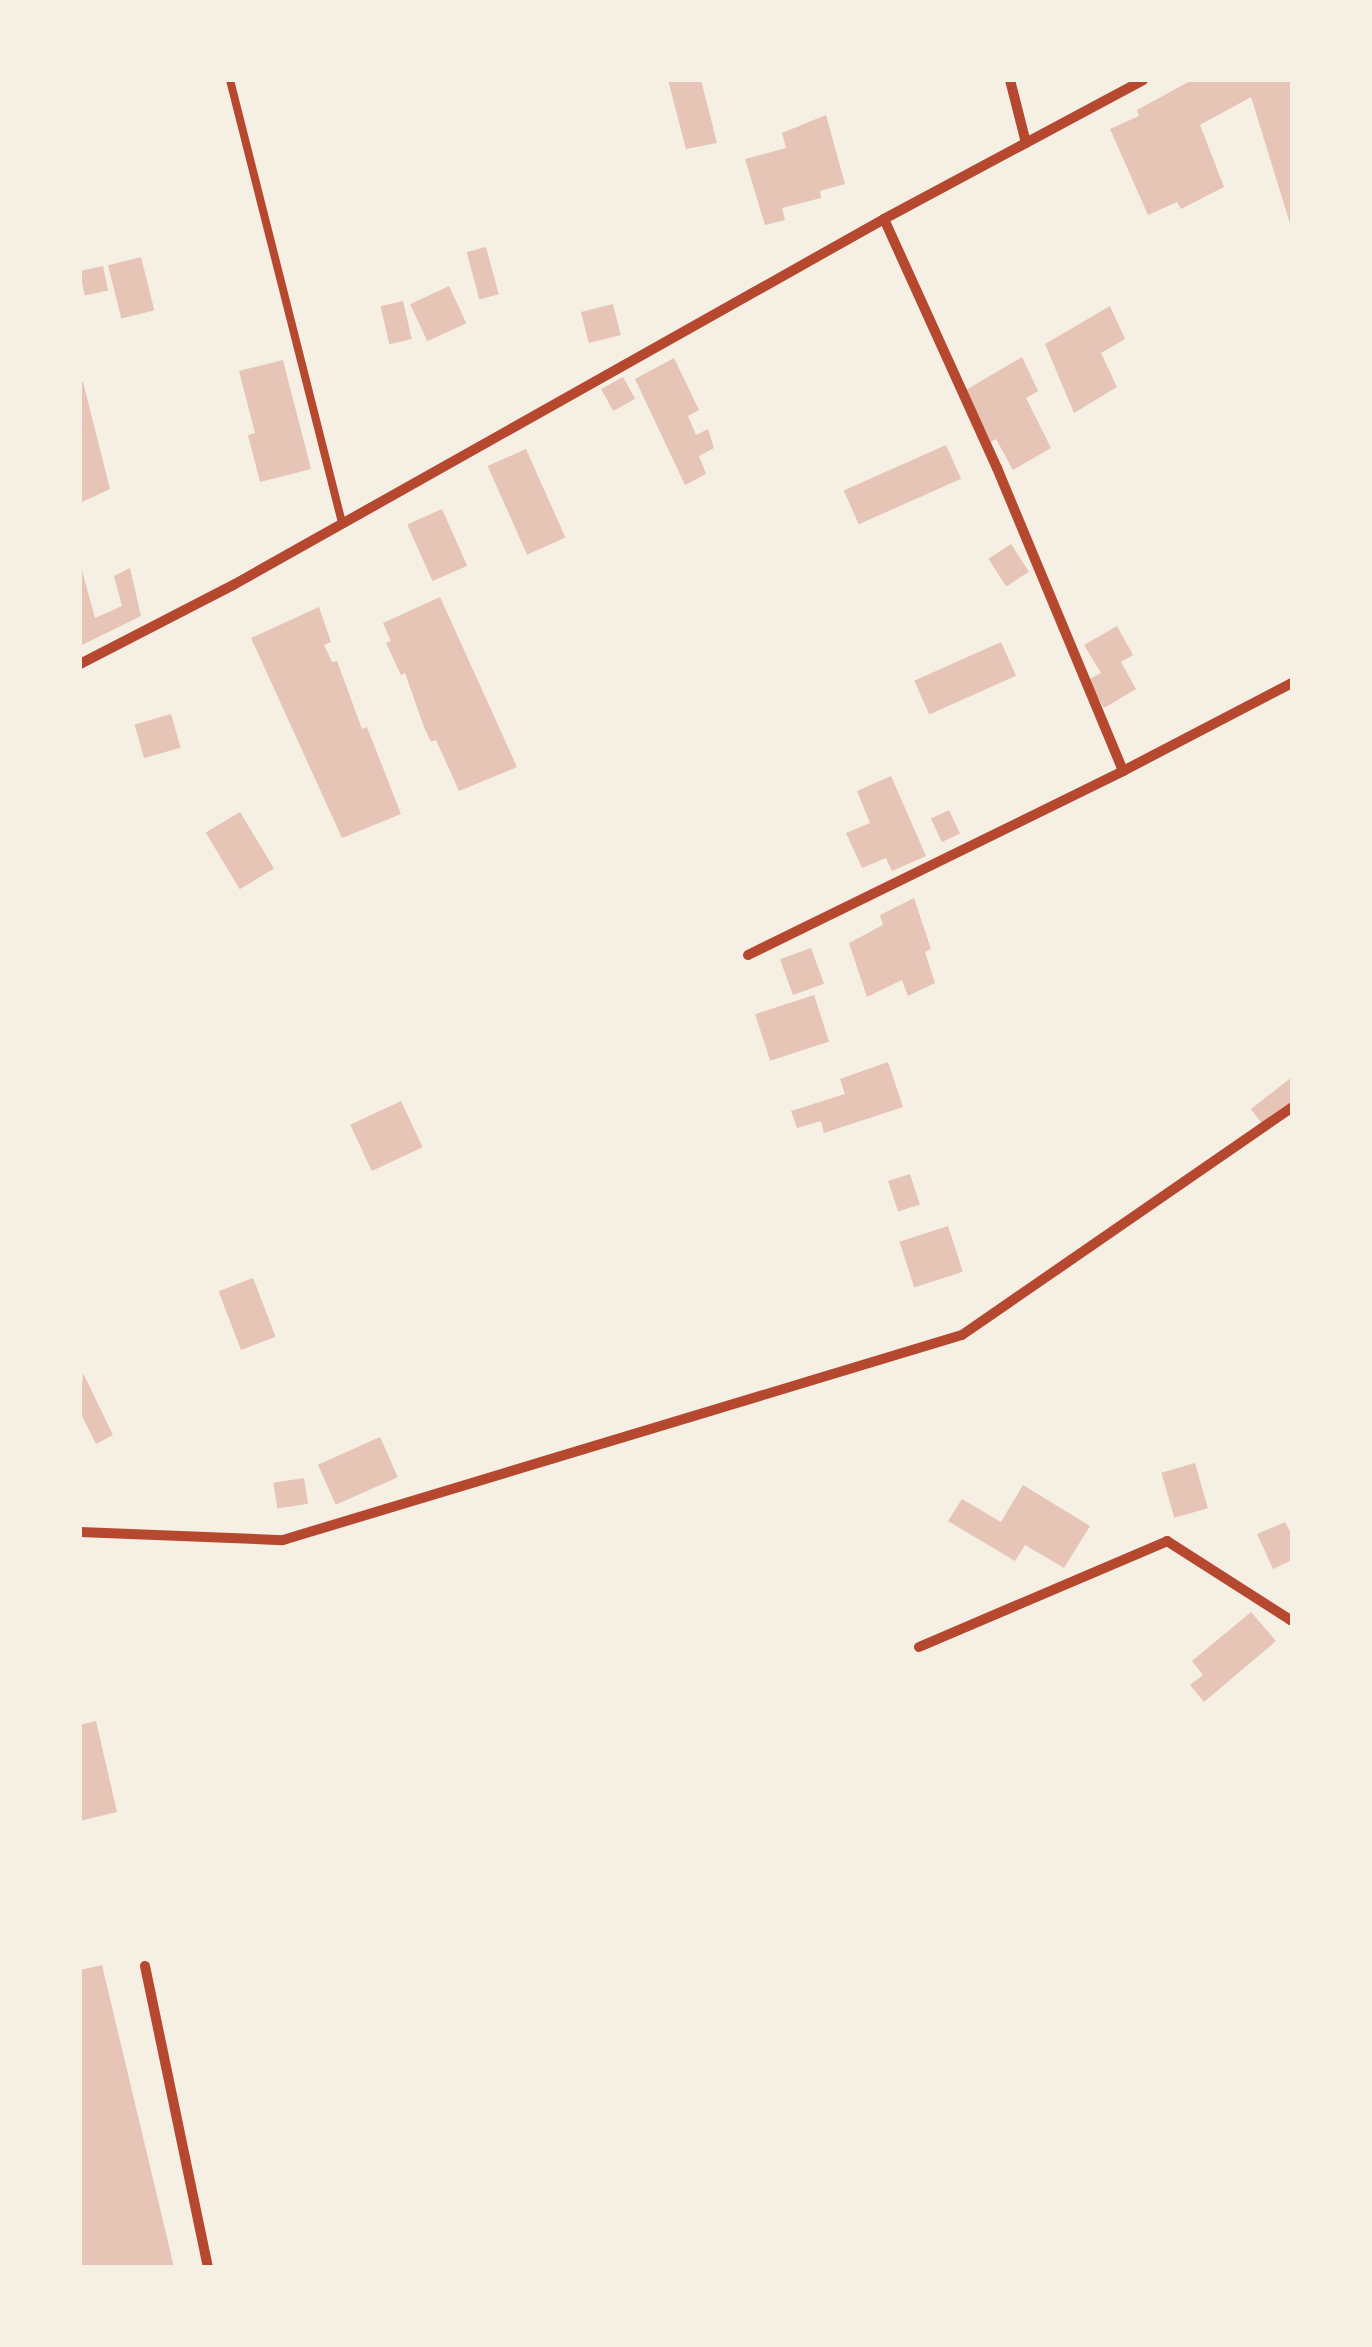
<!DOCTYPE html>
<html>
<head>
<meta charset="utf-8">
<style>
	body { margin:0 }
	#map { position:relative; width:1372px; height:2347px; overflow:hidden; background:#f6efe4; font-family:"Open Sans",sans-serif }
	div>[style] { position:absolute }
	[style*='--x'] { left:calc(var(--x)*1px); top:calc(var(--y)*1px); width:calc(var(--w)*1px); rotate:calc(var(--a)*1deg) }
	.building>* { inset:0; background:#e6c5b7; transform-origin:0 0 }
	.service>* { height:8px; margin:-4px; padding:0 4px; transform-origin:4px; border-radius:4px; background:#b5482f }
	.minor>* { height:10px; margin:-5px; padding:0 5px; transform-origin:5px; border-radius:5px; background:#b5482f }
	span { translate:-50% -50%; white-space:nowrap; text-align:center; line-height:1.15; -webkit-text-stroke:10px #f6efe4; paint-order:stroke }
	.frame { position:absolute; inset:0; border:82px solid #f6efe4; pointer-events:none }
</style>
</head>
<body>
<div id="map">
	<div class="building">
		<div style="clip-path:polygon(668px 80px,701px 80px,717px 143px,686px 149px)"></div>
		<div style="clip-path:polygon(1192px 80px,1292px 80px,1292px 230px,1251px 97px,1200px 125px,1224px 187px,1181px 209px,1177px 202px,1148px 215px,1110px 129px,1139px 116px,1137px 110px)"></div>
		<div style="clip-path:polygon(826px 115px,845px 184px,820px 191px,821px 198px,782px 208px,785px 220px,765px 225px,745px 159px,786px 148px,782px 133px)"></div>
		<div style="left:486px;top:247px;width:49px;height:20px;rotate:75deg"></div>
		<div style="left:141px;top:257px;width:55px;height:34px;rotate:76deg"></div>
		<div style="left:103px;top:266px;width:25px;height:24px;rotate:78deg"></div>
		<div style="left:449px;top:286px;width:41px;height:43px;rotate:65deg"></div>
		<div style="left:403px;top:301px;width:39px;height:23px;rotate:77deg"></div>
		<div style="left:613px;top:304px;width:32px;height:33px;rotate:76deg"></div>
		<div style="clip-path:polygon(1110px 306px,1125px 339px,1101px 353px,1117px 387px,1074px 413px,1045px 344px)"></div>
		<div style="clip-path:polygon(1022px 357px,1038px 391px,1026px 398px,1051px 448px,1013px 470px,996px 439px,991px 442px,966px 390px)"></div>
		<div style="clip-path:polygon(674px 358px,699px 410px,688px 416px,696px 435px,708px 429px,714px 448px,699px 456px,706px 474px,685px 485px,635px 379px)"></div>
		<div style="clip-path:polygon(283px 360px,311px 469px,260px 482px,248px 435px,255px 433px,239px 371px)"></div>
		<div style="left:623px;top:377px;width:25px;height:25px;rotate:61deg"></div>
		<div style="clip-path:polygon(83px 382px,110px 489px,80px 503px,80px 384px)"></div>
		<div style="left:946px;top:445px;width:37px;height:112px;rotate:66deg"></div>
		<div style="left:526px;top:449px;width:97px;height:42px;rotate:66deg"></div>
		<div style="left:442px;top:509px;width:62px;height:38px;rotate:66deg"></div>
		<div style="left:1011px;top:544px;width:33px;height:27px;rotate:57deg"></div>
		<div style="clip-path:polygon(80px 563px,95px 618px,122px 606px,114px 576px,130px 568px,141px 616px,80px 646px)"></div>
		<div style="clip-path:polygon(440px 597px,517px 767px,459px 791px,436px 740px,431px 742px,424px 727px,405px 673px,401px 675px,386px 643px,391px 641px,383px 623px)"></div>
		<div style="clip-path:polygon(319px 607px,331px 642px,324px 645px,332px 662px,337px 661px,362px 729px,367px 727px,401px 814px,342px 838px,251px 638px)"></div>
		<div style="clip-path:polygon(1117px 626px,1133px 655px,1121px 662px,1136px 689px,1104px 708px,1088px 680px,1101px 673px,1084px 645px)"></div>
		<div style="left:1001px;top:642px;width:37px;height:95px;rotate:66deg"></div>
		<div style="left:171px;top:714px;width:35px;height:38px;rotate:74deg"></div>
		<div style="clip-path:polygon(891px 776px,926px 856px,892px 871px,886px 858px,862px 868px,846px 833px,870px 823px,857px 791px)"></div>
		<div style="left:949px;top:810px;width:26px;height:20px;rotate:65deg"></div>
		<div style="left:240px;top:812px;width:66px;height:40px;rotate:59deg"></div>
		<div style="clip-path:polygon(914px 898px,931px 949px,925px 952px,935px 983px,908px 996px,902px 980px,867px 997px,849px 943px,883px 925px,880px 915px)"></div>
		<div style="left:811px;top:948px;width:38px;height:33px;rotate:70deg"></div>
		<div style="left:814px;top:995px;width:49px;height:62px;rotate:72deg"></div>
		<div style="clip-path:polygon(888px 1062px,903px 1107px,824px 1133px,821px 1121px,797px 1128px,791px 1111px,845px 1094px,840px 1079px)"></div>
		<div style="clip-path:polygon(1292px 1077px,1292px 1109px,1266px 1129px,1251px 1109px)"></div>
		<div style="left:401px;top:1101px;width:51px;height:56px;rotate:65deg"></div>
		<div style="left:910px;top:1174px;width:32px;height:23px;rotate:72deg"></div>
		<div style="left:948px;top:1226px;width:48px;height:51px;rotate:72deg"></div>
		<div style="left:253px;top:1278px;width:63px;height:37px;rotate:69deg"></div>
		<div style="clip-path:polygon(83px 1373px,113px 1435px,96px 1444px,80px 1412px)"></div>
		<div style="left:380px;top:1437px;width:44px;height:68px;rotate:66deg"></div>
		<div style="left:1195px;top:1463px;width:47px;height:35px;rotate:74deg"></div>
		<div style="left:304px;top:1478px;width:26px;height:31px;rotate:81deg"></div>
		<div style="clip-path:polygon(1023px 1485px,1090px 1526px,1064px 1568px,1025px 1545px,1015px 1561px,948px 1521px,962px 1499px,1001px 1522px)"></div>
		<div style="clip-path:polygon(1285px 1522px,1292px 1535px,1292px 1560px,1273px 1569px,1257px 1534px)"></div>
		<div style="clip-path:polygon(1251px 1612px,1276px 1641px,1204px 1702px,1190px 1685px,1203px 1675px,1192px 1661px)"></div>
		<div style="clip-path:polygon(96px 1721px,117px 1812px,80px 1821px,80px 1725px)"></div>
		<div style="clip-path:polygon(102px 1965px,174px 2267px,80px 2267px,80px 1970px)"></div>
	</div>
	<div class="service">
		<div style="--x:230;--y:80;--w:457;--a:75.8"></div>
	</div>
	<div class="minor">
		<div style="--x:1010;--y:80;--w:65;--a:75.7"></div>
		<div style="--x:884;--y:219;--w:273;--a:65.6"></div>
		<div style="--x:997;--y:468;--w:328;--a:67.4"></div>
		<div style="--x:80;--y:664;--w:174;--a:-27.3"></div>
		<div style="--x:235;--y:584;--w:745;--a:-29.35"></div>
		<div style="--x:884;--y:219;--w:294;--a:-28.2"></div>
		<div style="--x:748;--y:955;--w:418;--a:-26.1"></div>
		<div style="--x:1123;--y:771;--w:191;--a:-27.5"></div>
		<div style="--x:80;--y:1532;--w:203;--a:2.3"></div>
		<div style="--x:283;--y:1540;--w:709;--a:-16.8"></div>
		<div style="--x:962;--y:1335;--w:401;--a:-34.6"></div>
		<div style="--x:919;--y:1647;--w:270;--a:-23.1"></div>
		<div style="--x:1167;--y:1541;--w:148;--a:32.6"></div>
		<div style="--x:145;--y:1966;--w:308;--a:78.2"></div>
	</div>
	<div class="frame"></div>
</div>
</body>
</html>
